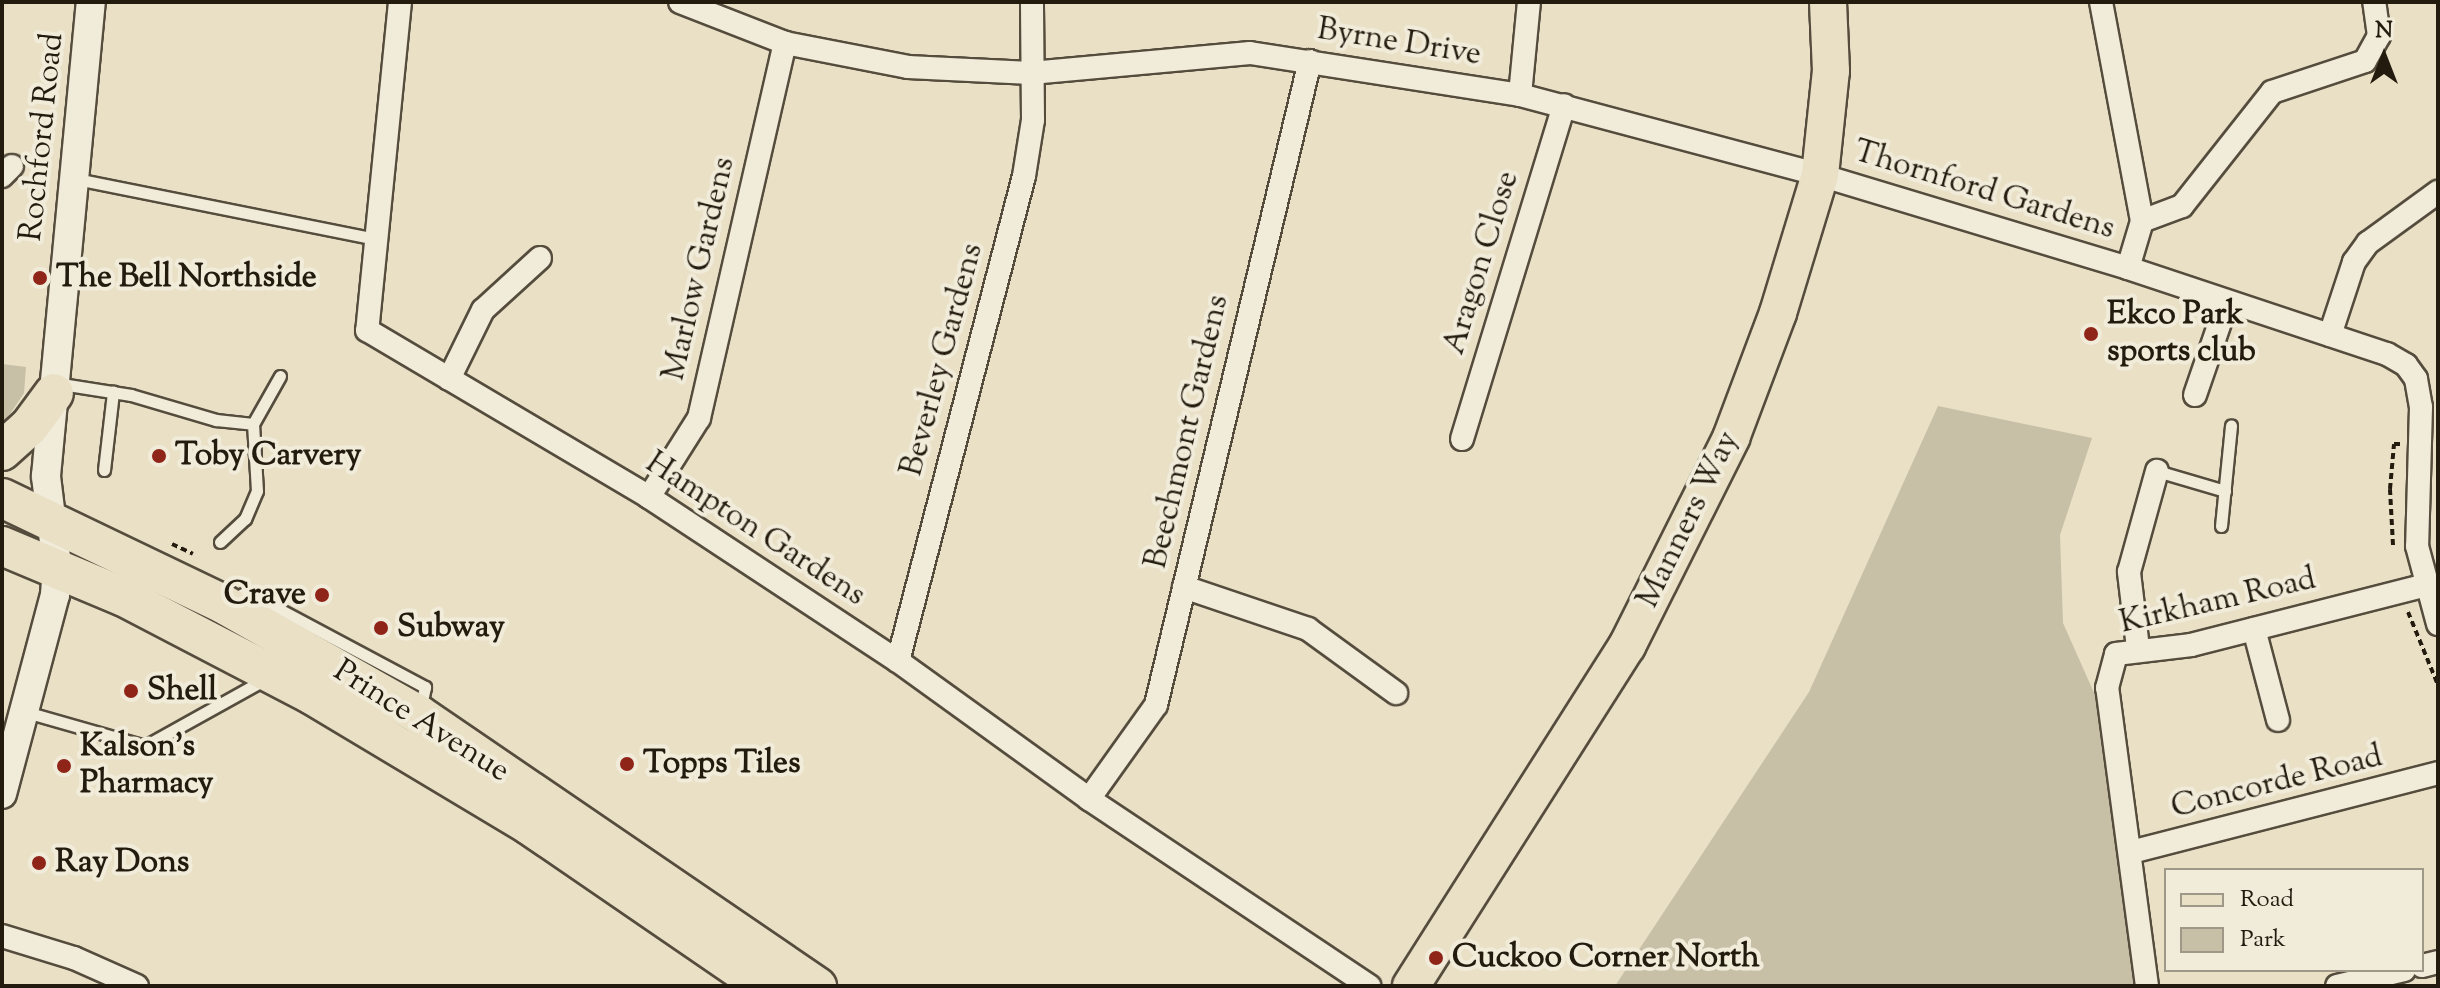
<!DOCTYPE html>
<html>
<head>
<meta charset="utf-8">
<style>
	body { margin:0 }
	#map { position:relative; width:2440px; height:988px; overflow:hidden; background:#e9e0c6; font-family:"Sorts Mill Goudy",serif }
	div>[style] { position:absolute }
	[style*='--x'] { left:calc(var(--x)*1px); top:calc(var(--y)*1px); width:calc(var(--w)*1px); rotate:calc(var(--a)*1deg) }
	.green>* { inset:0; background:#c8bfa7 }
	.path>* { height:4px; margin-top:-2px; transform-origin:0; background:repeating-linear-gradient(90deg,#241b0f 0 6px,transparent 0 10px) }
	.roads { filter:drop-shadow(2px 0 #554c3d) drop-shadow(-2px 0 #554c3d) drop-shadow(0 2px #554c3d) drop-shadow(0 -2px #554c3d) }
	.service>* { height:11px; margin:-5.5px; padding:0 5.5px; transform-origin:5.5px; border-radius:5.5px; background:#f1ebda }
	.minor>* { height:22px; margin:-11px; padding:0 11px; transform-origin:11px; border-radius:11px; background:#f1ebda }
	.tertiary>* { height:28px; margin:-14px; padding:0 14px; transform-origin:14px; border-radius:14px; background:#f1ebda }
	.primary>* { height:36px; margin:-18px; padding:0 18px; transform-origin:18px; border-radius:18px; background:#e9e0c6 }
	.trunk>* { height:38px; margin:-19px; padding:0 19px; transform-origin:19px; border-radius:19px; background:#e9e0c6 }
	.dots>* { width:22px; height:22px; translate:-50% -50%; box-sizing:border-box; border:4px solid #f1ebda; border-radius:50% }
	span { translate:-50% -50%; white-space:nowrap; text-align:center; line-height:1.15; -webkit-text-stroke:8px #f1ebda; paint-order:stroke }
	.street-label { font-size:32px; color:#241b0f }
	.poi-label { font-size:32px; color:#241b0f; font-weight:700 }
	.left { translate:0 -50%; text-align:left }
	.right { translate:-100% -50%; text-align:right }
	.frame { position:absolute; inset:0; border:4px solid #241b0f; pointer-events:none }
	.legend { position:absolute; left:2164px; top:868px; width:260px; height:104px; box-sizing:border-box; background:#f1ebda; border:2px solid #9f9889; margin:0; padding:10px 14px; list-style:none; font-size:24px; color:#241b0f }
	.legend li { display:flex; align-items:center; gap:16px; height:40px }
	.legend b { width:40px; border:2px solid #9f9889 }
	.north { position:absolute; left:2344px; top:16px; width:80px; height:80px; -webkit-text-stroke:6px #f1ebda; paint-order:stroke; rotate:0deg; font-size:22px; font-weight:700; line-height:32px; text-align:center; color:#241b0f }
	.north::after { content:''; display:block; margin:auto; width:28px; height:36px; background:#241b0f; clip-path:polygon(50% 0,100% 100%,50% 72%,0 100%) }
</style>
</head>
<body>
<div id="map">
	<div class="green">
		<div style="clip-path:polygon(2px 364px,26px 367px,24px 393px,2px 426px)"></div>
		<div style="clip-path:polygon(1938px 406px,2092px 438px,2060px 535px,2063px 623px,2095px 695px,2135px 986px,1615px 986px,1809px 692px)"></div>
	</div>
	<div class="path">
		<div style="--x:172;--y:544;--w:23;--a:25"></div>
		<div style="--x:2393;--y:545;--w:56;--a:-93.1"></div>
		<div style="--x:2390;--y:489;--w:45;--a:-84.9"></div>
		<div style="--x:2394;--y:444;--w:6;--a:0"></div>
		<div style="--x:2408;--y:612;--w:79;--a:67.7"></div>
	</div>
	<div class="roads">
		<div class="service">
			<div style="--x:76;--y:179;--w:306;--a:11.3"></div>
			<div style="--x:55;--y:383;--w:77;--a:9"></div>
			<div style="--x:131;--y:395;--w:89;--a:16.4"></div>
			<div style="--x:216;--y:420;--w:37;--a:6"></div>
			<div style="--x:253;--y:424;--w:55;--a:-60.6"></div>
			<div style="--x:104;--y:470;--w:79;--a:-83.4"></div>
			<div style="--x:2157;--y:471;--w:71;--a:16.4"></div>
			<div style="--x:2221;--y:526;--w:101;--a:-84.3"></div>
			<div style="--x:220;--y:542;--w:34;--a:-43"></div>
			<div style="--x:245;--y:519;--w:30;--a:-67"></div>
			<div style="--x:257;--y:491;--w:67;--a:-93.4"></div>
			<div style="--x:231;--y:600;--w:18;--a:-27"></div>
			<div style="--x:247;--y:592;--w:202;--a:28.1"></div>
			<div style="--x:425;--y:687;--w:24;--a:102"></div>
			<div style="--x:26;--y:712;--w:124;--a:15.9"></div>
			<div style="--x:145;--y:746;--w:134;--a:-29.1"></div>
		</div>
		<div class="minor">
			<div style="--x:400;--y:2;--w:330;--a:95.7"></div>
			<div style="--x:367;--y:330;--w:328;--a:30.6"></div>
			<div style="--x:649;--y:497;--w:298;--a:33.4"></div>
			<div style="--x:898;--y:661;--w:236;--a:35.8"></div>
			<div style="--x:1089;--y:799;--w:337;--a:33.7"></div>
			<div style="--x:680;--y:2;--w:113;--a:21.3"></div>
			<div style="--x:785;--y:43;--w:125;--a:11"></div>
			<div style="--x:908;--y:67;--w:123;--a:2.8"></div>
			<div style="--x:1031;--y:73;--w:220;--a:-5.2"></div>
			<div style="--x:1250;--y:53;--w:273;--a:8.8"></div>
			<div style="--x:1520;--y:95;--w:310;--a:14.9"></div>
			<div style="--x:1820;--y:175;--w:322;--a:16.8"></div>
			<div style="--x:2128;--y:268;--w:49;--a:-73.4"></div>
			<div style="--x:2142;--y:221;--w:43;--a:-20.6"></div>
			<div style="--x:2182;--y:206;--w:145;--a:-51.7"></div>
			<div style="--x:2272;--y:92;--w:98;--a:-18.4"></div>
			<div style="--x:2365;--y:61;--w:29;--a:-61"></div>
			<div style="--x:2379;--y:36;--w:34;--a:-98"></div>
			<div style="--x:2101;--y:2;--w:223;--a:79.4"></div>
			<div style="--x:1520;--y:95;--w:93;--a:-84.5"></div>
			<div style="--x:2;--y:176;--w:14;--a:-45"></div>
			<div style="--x:2128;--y:268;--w:273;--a:18.4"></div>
			<div style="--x:2387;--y:354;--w:22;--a:30"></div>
			<div style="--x:2406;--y:365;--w:17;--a:54"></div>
			<div style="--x:2416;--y:379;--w:28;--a:80"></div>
			<div style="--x:2421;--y:407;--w:139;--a:91.6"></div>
			<div style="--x:2417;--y:546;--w:81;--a:74.9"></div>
			<div style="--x:2330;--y:335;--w:77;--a:-71.8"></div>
			<div style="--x:2354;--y:262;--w:24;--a:-54"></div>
			<div style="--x:2368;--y:243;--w:87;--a:-36.1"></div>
			<div style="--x:449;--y:379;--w:77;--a:-63.8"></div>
			<div style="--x:483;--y:310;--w:77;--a:-42.4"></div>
			<div style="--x:2195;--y:395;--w:98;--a:-71"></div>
			<div style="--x:1462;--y:439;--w:349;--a:-73"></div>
			<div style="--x:649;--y:497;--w:93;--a:-57.7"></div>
			<div style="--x:699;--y:418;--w:385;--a:-77.1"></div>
			<div style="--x:1184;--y:587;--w:131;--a:18.7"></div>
			<div style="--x:1308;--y:629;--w:109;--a:36"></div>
			<div style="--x:2254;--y:629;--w:94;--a:75.2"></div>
			<div style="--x:2138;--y:648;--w:77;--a:-96.8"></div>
			<div style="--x:2129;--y:572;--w:105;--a:-74.5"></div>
			<div style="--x:898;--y:661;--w:501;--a:-75.44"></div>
			<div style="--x:1024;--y:176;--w:57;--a:-80.9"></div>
			<div style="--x:1033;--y:120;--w:118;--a:-90.5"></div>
			<div style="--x:1089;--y:799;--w:115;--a:-54.5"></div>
			<div style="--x:1156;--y:705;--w:662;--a:-76.55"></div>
			<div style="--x:2131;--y:852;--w:317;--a:-14.4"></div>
			<div style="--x:2;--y:936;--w:75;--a:17"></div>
			<div style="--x:74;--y:958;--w:69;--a:24"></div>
			<div style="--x:2422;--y:966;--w:16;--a:-14"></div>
			<div style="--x:2147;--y:986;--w:301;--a:-97.6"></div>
			<div style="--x:2107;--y:688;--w:35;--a:-75"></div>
			<div style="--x:2116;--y:654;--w:76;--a:-6.8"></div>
			<div style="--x:2191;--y:645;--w:243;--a:-14.3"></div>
			<div style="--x:2337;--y:986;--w:69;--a:-13.4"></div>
		</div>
		<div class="tertiary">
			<div style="--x:2;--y:794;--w:206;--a:-75.1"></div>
			<div style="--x:55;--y:595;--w:29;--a:-86"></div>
			<div style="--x:57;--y:566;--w:91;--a:-97"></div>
			<div style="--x:46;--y:476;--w:476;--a:-84.6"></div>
		</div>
		<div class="primary">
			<div style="--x:1411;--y:986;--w:403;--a:-57.6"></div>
			<div style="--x:1627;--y:646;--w:233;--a:-63.4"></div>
			<div style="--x:1731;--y:438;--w:134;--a:-69.4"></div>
			<div style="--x:1778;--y:313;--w:144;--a:-73.1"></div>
			<div style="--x:1820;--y:175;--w:105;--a:-84"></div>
			<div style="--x:1831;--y:71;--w:69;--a:-92.5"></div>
		</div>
		<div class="trunk">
			<div style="--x:2;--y:451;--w:36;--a:-42"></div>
			<div style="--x:29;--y:427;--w:42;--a:-53.7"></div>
			<div style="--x:2;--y:498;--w:245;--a:25.6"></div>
			<div style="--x:223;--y:604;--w:225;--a:29.5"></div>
			<div style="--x:419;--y:715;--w:482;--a:34.3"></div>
			<div style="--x:2;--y:546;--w:132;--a:22.7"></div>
			<div style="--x:124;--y:597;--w:212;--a:27.5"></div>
			<div style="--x:312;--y:695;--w:253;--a:30.9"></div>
			<div style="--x:529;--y:825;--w:285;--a:34.4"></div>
		</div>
	</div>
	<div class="dots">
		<div style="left:40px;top:278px;background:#8f2418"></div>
		<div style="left:2091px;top:334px;background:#8f2418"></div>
		<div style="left:159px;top:456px;background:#8f2418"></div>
		<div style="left:322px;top:595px;background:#8f2418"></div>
		<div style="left:381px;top:628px;background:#8f2418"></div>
		<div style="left:131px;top:691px;background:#8f2418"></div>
		<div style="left:627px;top:764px;background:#8f2418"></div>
		<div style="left:64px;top:766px;background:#8f2418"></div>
		<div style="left:39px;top:863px;background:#8f2418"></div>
		<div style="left:1436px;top:958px;background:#8f2418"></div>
	</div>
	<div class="street-label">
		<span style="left:1399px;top:43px;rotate:9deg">Byrne Drive</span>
		<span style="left:43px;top:137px;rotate:-84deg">Rochford Road</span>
		<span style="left:1984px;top:191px;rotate:17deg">Thornford Gardens</span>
		<span style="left:1482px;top:263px;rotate:-73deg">Aragon Close</span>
		<span style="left:700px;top:269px;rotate:-77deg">Marlow Gardens</span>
		<span style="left:943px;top:360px;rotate:-75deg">Beverley Gardens</span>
		<span style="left:1188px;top:432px;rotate:-77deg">Beechmont Gardens</span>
		<span style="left:1689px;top:520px;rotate:-64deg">Manners Way</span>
		<span style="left:755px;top:530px;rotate:33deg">Hampton Gardens</span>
		<span style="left:2218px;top:602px;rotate:-13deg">Kirkham Road</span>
		<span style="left:421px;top:722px;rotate:32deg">Prince Avenue</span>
		<span style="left:2277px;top:783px;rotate:-14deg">Concorde Road</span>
	</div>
	<div class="poi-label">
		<span class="left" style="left:56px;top:278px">The Bell Northside</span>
		<span class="left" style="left:2107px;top:334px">Ekco Park<br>sports club</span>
		<span class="left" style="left:175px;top:456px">Toby Carvery</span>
		<span class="right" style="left:306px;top:595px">Crave</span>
		<span class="left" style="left:397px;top:628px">Subway</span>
		<span class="left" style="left:147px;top:691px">Shell</span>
		<span class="left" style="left:80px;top:766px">Kalson's<br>Pharmacy</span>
		<span class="left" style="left:643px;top:764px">Topps Tiles</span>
		<span class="left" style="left:55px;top:863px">Ray Dons</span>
		<span class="left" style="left:1452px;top:958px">Cuckoo Corner North</span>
	</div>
	<div class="frame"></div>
	<ul class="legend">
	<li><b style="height:10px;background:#e9e0c6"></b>Road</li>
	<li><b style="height:22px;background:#c8bfa7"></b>Park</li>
	</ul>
	<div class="north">N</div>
</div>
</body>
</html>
